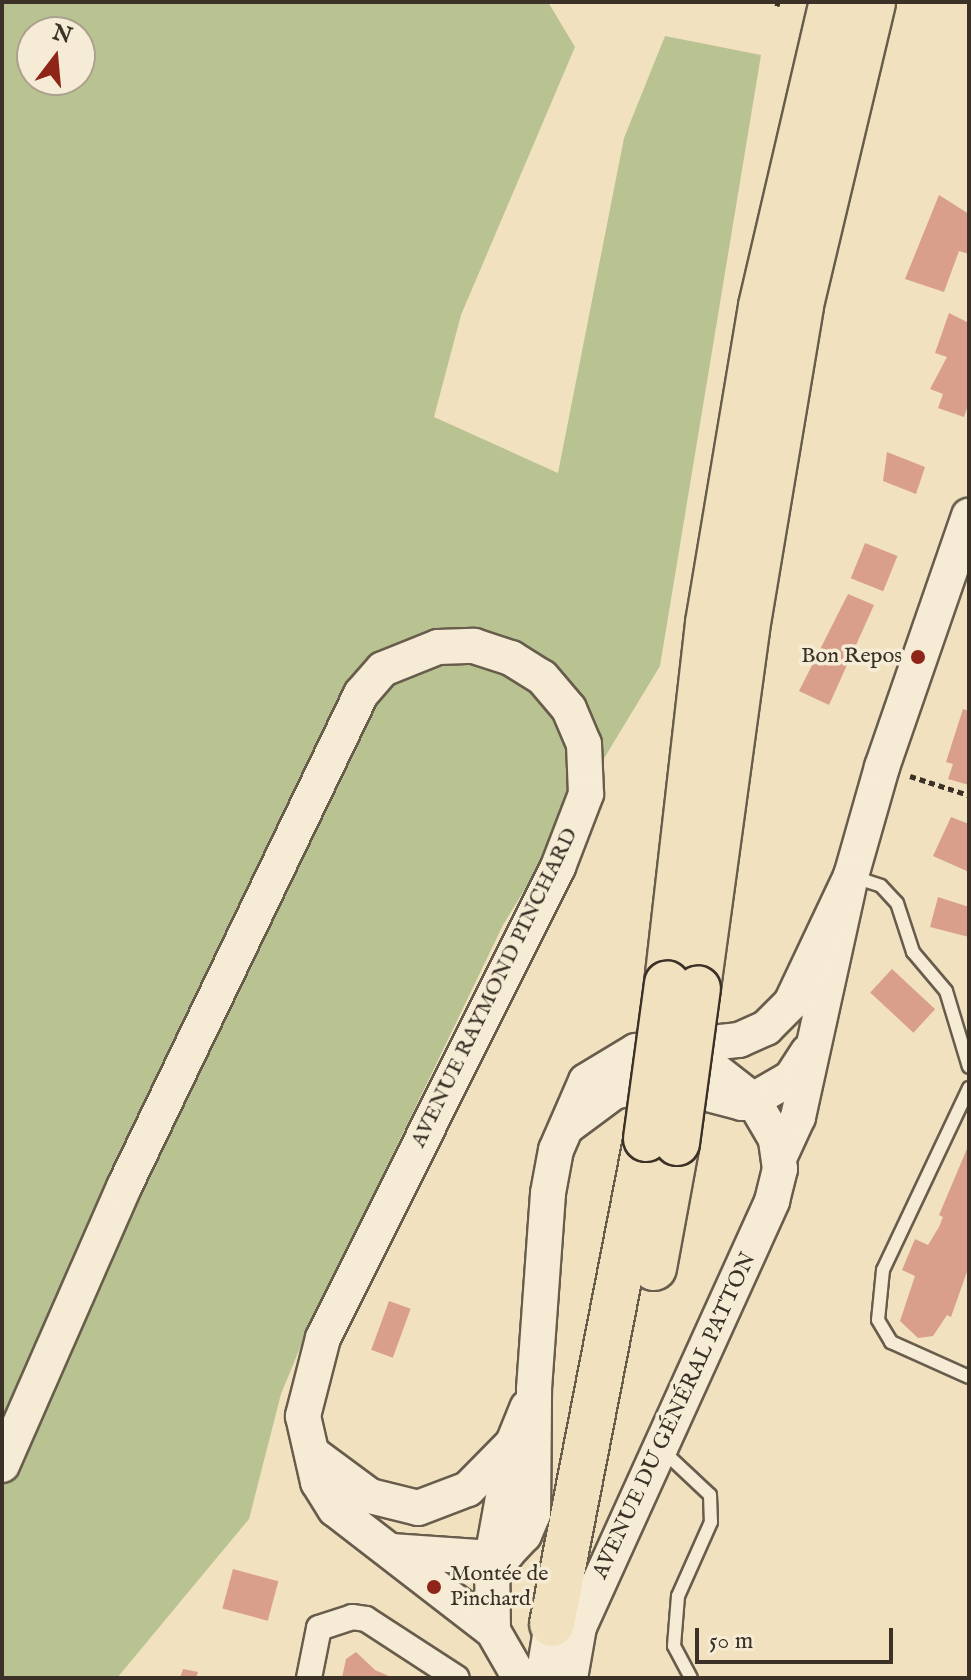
<!DOCTYPE html>
<html>
<head>
<meta charset="utf-8">
<style>
	body { margin:0 }
	#map { position:relative; width:971px; height:1680px; overflow:hidden; background:#f1e1bf; font-family:"IM FELL English",serif }
	div>[style] { position:absolute }
	[style*='--x'] { left:calc(var(--x)*1px); top:calc(var(--y)*1px); width:calc(var(--w)*1px); rotate:calc(var(--a)*1deg) }
	.green>* { inset:0; background:#b9c392 }
	.building>* { inset:0; background:#d99f8b; transform-origin:0 0 }
	.path>* { height:5px; margin-top:-2.5px; transform-origin:0; background:repeating-linear-gradient(90deg,#3b3127 0 6px,transparent 0 10px) }
	.roads { filter:drop-shadow(2px 0 #685d4d) drop-shadow(-2px 0 #685d4d) drop-shadow(0 2px #685d4d) drop-shadow(0 -2px #685d4d) }
	.lane>* { height:12px; margin:-6px; padding:0 6px; transform-origin:6px; border-radius:6px; background:#f6ecd5 }
	.street>* { height:24px; margin:-12px; padding:0 12px; transform-origin:12px; border-radius:12px; background:#f6ecd5 }
	.secondary>* { height:34px; margin:-17px; padding:0 17px; transform-origin:17px; border-radius:17px; background:#f6ecd5 }
	.highway>* { height:44px; margin:-22px; padding:0 22px; transform-origin:22px; border-radius:22px; background:#f1e1bf }
	.bridges { filter:drop-shadow(2px 0 #3b3127) drop-shadow(-2px 0 #3b3127) drop-shadow(0 2px #3b3127) drop-shadow(0 -2px #3b3127) }
	.highway-bridge>* { height:44px; margin:-22px; padding:0 22px; transform-origin:22px; border-radius:22px; background:#f1e1bf }
	.dots>* { width:22px; height:22px; translate:-50% -50%; box-sizing:border-box; border:4px solid #f6ecd5; border-radius:50% }
	span { translate:-50% -50%; white-space:nowrap; text-align:center; line-height:1.15; -webkit-text-stroke:7px #f6ecd5; paint-order:stroke }
	.poi-label { font-size:22px; color:#3b3127 }
	.right { translate:-100% -50%; text-align:right }
	.left { translate:0 -50%; text-align:left }
	.street-label { font-size:22px; color:#3b3127 }
	.frame { position:absolute; inset:0; border:4px solid #3b3127; pointer-events:none }
	.north { position:absolute; left:16px; top:16px; width:80px; height:80px; box-sizing:border-box; background:#f6ecd5; border:2px solid #aba18f; border-radius:50%; rotate:16deg; font-size:22px; font-weight:700; line-height:32px; text-align:center; color:#3b3127 }
	.north::after { content:''; display:block; margin:auto; width:28px; height:36px; background:#8f2418; clip-path:polygon(50% 0,100% 100%,50% 72%,0 100%) }
	.scale { position:absolute; left:695px; top:1628px; width:198px; height:36px; box-sizing:border-box; border:4px solid #3b3127; border-top:0; padding-left:10px; font-size:24px; line-height:28px; white-space:nowrap; color:#3b3127; -webkit-text-stroke:6px #f6ecd5; paint-order:stroke }
</style>
</head>
<body>
<div id="map">
	<div class="green">
		<div style="clip-path:polygon(evenodd,2px 2px,548px 2px,575px 47px,461px 315px,434px 417px,558px 473px,624px 138px,665px 36px,761px 55px,660px 666px,503px 925px,302px 1343px,281px 1394px,249px 1519px,117px 1678px,2px 1678px,2px 2px,32px 32px,80px 32px,80px 80px,32px 80px,32px 32px)"></div>
	</div>
	<div class="building">
		<div style="clip-path:polygon(939px 195px,969px 214px,969px 254px,959px 251px,944px 292px,905px 279px)"></div>
		<div style="clip-path:polygon(949px 313px,969px 323px,969px 402px,964px 417px,938px 408px,943px 394px,930px 389px,947px 357px,935px 353px)"></div>
		<div style="clip-path:polygon(887px 452px,925px 467px,916px 494px,883px 481px)"></div>
		<div style="left:865px;top:543px;width:35px;height:38px;rotate:22deg"></div>
		<div style="clip-path:polygon(848px 594px,874px 605px,829px 705px,799px 691px)"></div>
		<div style="clip-path:polygon(963px 709px,969px 711px,969px 785px,948px 779px,953px 764px,946px 762px)"></div>
		<div style="clip-path:polygon(951px 817px,969px 824px,969px 872px,933px 856px)"></div>
		<div style="clip-path:polygon(938px 897px,969px 907px,969px 937px,930px 927px)"></div>
		<div style="left:892px;top:969px;width:59px;height:32px;rotate:43deg"></div>
		<div style="clip-path:polygon(969px 1144px,969px 1266px,951px 1317px,947px 1315px,933px 1336px,918px 1338px,900px 1321px,915px 1276px,902px 1270px,915px 1239px,928px 1245px,939px 1227px,943px 1217px,939px 1215px)"></div>
		<div style="left:389px;top:1301px;width:23px;height:52px;rotate:20deg"></div>
		<div style="left:233px;top:1569px;width:47px;height:41px;rotate:15deg"></div>
		<div style="clip-path:polygon(356px 1652px,375px 1670px,393px 1678px,342px 1678px,346px 1659px)"></div>
		<div style="clip-path:polygon(183px 1669px,198px 1672px,196px 1678px,180px 1678px)"></div>
	</div>
	<div class="path">
		<div style="--x:777;--y:6;--w:4;--a:-76"></div>
		<div style="--x:910;--y:776;--w:62;--a:17.9"></div>
	</div>
	<div class="roads">
		<div class="lane">
			<div style="--x:854;--y:877;--w:28;--a:18"></div>
			<div style="--x:881;--y:886;--w:23;--a:47"></div>
			<div style="--x:897;--y:903;--w:52;--a:71.9"></div>
			<div style="--x:913;--y:952;--w:51;--a:49.8"></div>
			<div style="--x:946;--y:991;--w:79;--a:73.2"></div>
			<div style="--x:969;--y:1088;--w:201;--a:115.3"></div>
			<div style="--x:883;--y:1270;--w:50;--a:95.7"></div>
			<div style="--x:878;--y:1320;--w:26;--a:59"></div>
			<div style="--x:891;--y:1342;--w:85;--a:24.2"></div>
			<div style="--x:661;--y:1449;--w:67;--a:43.2"></div>
			<div style="--x:710;--y:1495;--w:27;--a:88"></div>
			<div style="--x:711;--y:1522;--w:81;--a:114"></div>
			<div style="--x:678;--y:1596;--w:50;--a:94.6"></div>
			<div style="--x:674;--y:1646;--w:36;--a:62"></div>
		</div>
		<div class="street">
			<div style="--x:309;--y:1678;--w:51;--a:-78.7"></div>
			<div style="--x:319;--y:1628;--w:35;--a:-18"></div>
			<div style="--x:352;--y:1617;--w:14;--a:8"></div>
			<div style="--x:366;--y:1619;--w:108;--a:33"></div>
		</div>
		<div class="secondary">
			<div style="--x:568;--y:1126;--w:57;--a:-36.5"></div>
			<div style="--x:614;--y:1092;--w:31;--a:-13"></div>
			<div style="--x:644;--y:1085;--w:30;--a:0"></div>
			<div style="--x:674;--y:1085;--w:70;--a:14.8"></div>
			<div style="--x:742;--y:1103;--w:11;--a:-15"></div>
			<div style="--x:753;--y:1100;--w:44;--a:-30.1"></div>
			<div style="--x:791;--y:1078;--w:31;--a:-57"></div>
			<div style="--x:781;--y:1154;--w:41;--a:-65.3"></div>
			<div style="--x:798;--y:1117;--w:247;--a:-77.6"></div>
			<div style="--x:851;--y:876;--w:113;--a:-74.1"></div>
			<div style="--x:882;--y:767;--w:266;--a:-70.9"></div>
			<div style="--x:313;--y:1454;--w:71;--a:36.4"></div>
			<div style="--x:370;--y:1496;--w:49;--a:14"></div>
			<div style="--x:418;--y:1508;--w:53;--a:-20.8"></div>
			<div style="--x:468;--y:1489;--w:64;--a:-45.6"></div>
			<div style="--x:2;--y:1465;--w:304;--a:-66.3"></div>
			<div style="--x:124;--y:1187;--w:547;--a:-64.32"></div>
			<div style="--x:361;--y:694;--w:33;--a:-49"></div>
			<div style="--x:383;--y:669;--w:59;--a:-21.8"></div>
			<div style="--x:438;--y:647;--w:36;--a:-2"></div>
			<div style="--x:474;--y:646;--w:39;--a:18"></div>
			<div style="--x:511;--y:658;--w:36;--a:32"></div>
			<div style="--x:542;--y:677;--w:42;--a:49.8"></div>
			<div style="--x:569;--y:709;--w:38;--a:67"></div>
			<div style="--x:584;--y:744;--w:50;--a:87.7"></div>
			<div style="--x:586;--y:794;--w:78;--a:111"></div>
			<div style="--x:558;--y:867;--w:526;--a:116.52"></div>
			<div style="--x:323;--y:1338;--w:81;--a:104.4"></div>
			<div style="--x:303;--y:1416;--w:68;--a:77.2"></div>
			<div style="--x:318;--y:1482;--w:32;--a:58"></div>
			<div style="--x:335;--y:1509;--w:200;--a:37.7"></div>
			<div style="--x:493;--y:1631;--w:54;--a:60.1"></div>
			<div style="--x:391;--y:1551;--w:101;--a:4"></div>
			<div style="--x:492;--y:1558;--w:16;--a:-18"></div>
			<div style="--x:507;--y:1553;--w:25;--a:-47"></div>
			<div style="--x:524;--y:1535;--w:23;--a:-67"></div>
			<div style="--x:533;--y:1514;--w:125;--a:-89.5"></div>
			<div style="--x:534;--y:1389;--w:196;--a:-85.9"></div>
			<div style="--x:548;--y:1193;--w:44;--a:-79.5"></div>
			<div style="--x:556;--y:1150;--w:75;--a:-66.5"></div>
			<div style="--x:586;--y:1081;--w:58;--a:-31"></div>
			<div style="--x:636;--y:1051;--w:104;--a:-6.1"></div>
			<div style="--x:739;--y:1040;--w:30;--a:-24"></div>
			<div style="--x:766;--y:1028;--w:35;--a:-45"></div>
			<div style="--x:791;--y:1003;--w:140;--a:-64.7"></div>
			<div style="--x:493;--y:1631;--w:73;--a:-90.8"></div>
			<div style="--x:492;--y:1558;--w:117;--a:-79.7"></div>
			<div style="--x:513;--y:1443;--w:38;--a:-68"></div>
			<div style="--x:543;--y:1678;--w:55;--a:-80.5"></div>
			<div style="--x:570;--y:1678;--w:52;--a:-80"></div>
			<div style="--x:579;--y:1627;--w:468;--a:-65.6"></div>
			<div style="--x:772;--y:1201;--w:33;--a:-76"></div>
			<div style="--x:780;--y:1169;--w:30;--a:-98"></div>
			<div style="--x:776;--y:1139;--w:45;--a:-120.5"></div>
			<div style="--x:753;--y:1100;--w:65;--a:-141.9"></div>
			<div style="--x:702;--y:1060;--w:31;--a:-165"></div>
		</div>
		<div class="highway">
			<div style="--x:667;--y:983;--w:362;--a:-83.5"></div>
			<div style="--x:708;--y:623;--w:321;--a:-80.5"></div>
			<div style="--x:761;--y:306;--w:312;--a:-76.9"></div>
			<div style="--x:698;--y:988;--w:362;--a:-82.2"></div>
			<div style="--x:747;--y:629;--w:328;--a:-80.5"></div>
			<div style="--x:801;--y:305;--w:311;--a:-76.6"></div>
			<div style="--x:654;--y:1268;--w:127;--a:-79.6"></div>
			<div style="--x:552;--y:1624;--w:494;--a:-79"></div>
		</div>
	</div>
	<div class="bridges">
		<div class="highway-bridge">
			<div style="--x:646;--y:1139;--w:157;--a:-82.3"></div>
			<div style="--x:677;--y:1143;--w:156;--a:-82.3"></div>
		</div>
	</div>
	<div class="dots">
		<div style="left:918px;top:657px;background:#8f2418"></div>
		<div style="left:434px;top:1587px;background:#8f2418"></div>
	</div>
	<div class="poi-label">
		<span class="right" style="left:902px;top:657px">Bon Repos</span>
		<span class="left" style="left:450px;top:1587px">Montée de<br>Pinchard</span>
	</div>
	<div class="street-label">
		<span style="left:495px;top:988px;rotate:-64deg">AVENUE RAYMOND PINCHARD</span>
		<span style="left:675px;top:1416px;rotate:-65deg">AVENUE DU GÉNÉRAL PATTON</span>
	</div>
	<div class="frame"></div>
	<div class="north">N</div>
	<div class="scale">50 m</div>
</div>
</body>
</html>
